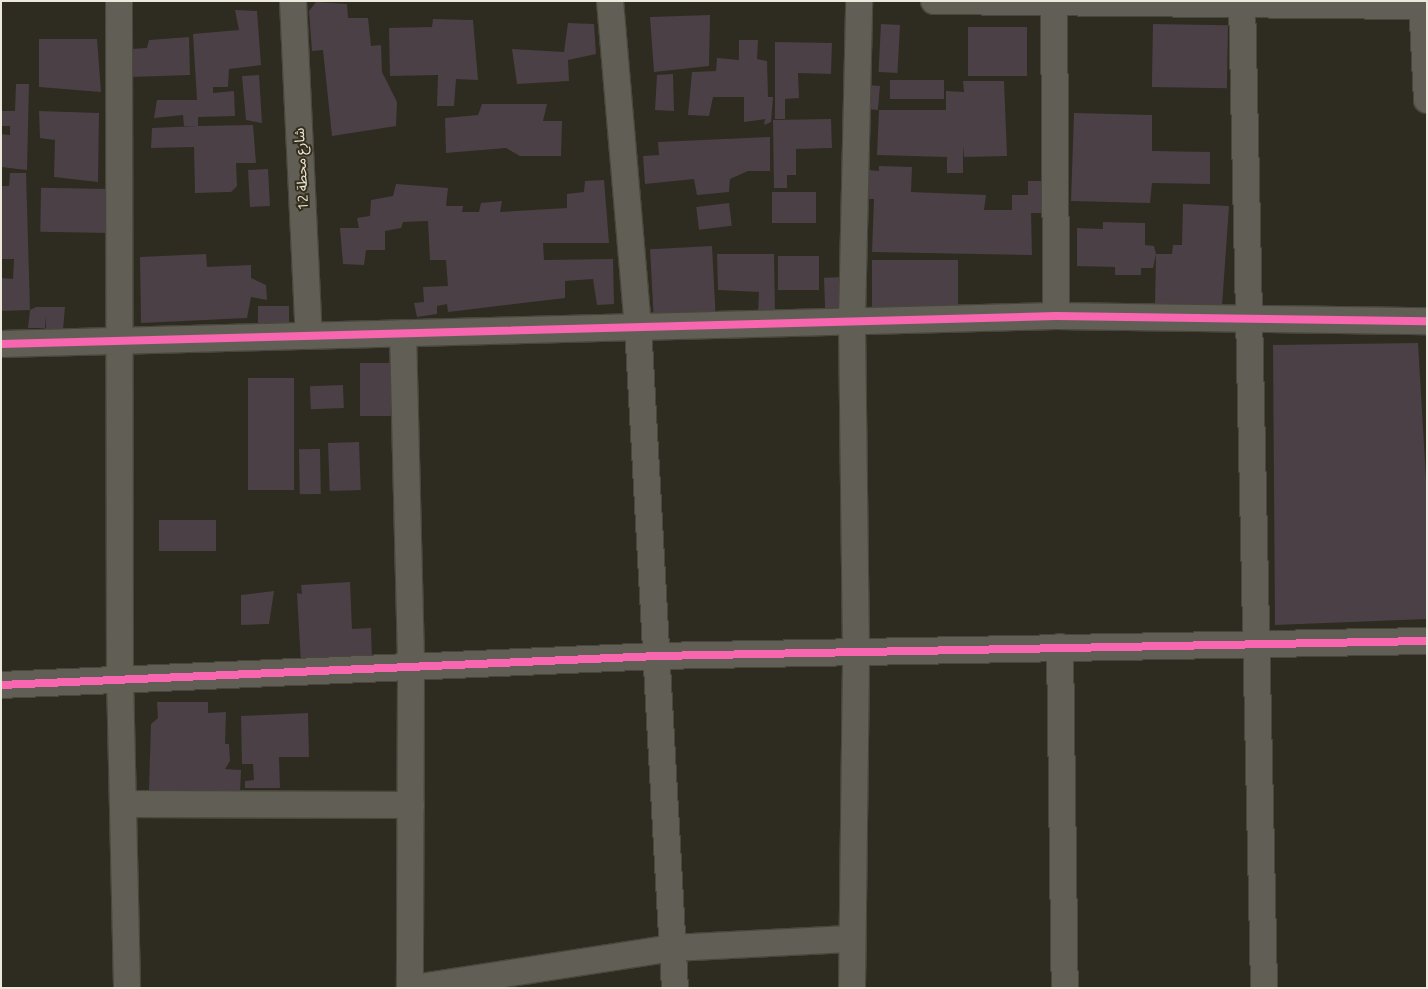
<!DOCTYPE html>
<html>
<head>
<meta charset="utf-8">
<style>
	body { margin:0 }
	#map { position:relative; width:1428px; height:989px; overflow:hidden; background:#2e2b21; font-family:Ubuntu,"Noto Sans Arabic",sans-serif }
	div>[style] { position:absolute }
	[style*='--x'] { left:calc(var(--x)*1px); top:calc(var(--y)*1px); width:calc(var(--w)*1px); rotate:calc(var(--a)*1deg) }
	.building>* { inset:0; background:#4b4045; transform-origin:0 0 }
	.roads { filter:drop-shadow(1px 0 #49463d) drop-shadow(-1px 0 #49463d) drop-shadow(0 1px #49463d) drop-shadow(0 -1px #49463d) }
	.street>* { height:26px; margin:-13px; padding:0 13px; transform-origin:13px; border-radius:13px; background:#615e56 }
	.cycleway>* { height:8px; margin:-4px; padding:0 4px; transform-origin:4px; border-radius:4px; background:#f766af }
	span { translate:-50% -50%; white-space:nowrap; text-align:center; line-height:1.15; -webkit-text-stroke:4px #342e1b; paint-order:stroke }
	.street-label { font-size:14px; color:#ece8dc }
	.frame { position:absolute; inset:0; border:2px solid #ece8dc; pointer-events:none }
</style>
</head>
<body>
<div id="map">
	<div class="building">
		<div style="clip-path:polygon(316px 2px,347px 4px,348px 18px,368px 18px,371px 46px,381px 45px,382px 72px,397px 102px,396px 126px,332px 136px,323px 50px,312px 51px,309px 11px)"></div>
		<div style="clip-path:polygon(235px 10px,257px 11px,261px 65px,229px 69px,228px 87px,213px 87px,213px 93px,234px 91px,235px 116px,198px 117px,198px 126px,253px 125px,256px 163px,236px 163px,237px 186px,231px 192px,195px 193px,194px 147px,151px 148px,152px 128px,198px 126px,184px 126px,183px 115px,154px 118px,157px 100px,197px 100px,193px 34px,239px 30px)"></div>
		<div style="clip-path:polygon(710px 15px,709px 66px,654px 72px,650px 17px)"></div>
		<div style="clip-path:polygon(433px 19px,473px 20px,478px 80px,456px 79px,454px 106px,437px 106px,438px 75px,390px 76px,389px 28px,432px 27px)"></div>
		<div style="clip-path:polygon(568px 23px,594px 24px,596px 54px,568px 60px,569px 81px,517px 84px,512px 49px,564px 52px)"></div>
		<div style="left:881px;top:24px;width:19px;height:48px;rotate:3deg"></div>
		<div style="left:1153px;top:24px;width:75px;height:63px;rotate:1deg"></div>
		<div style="left:968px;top:27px;width:59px;height:49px"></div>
		<div style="clip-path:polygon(189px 37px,190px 75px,130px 77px,131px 49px,147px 48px,149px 40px)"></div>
		<div style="clip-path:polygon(39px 39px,97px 39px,101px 92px,39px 87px)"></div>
		<div style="clip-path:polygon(739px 40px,758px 40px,757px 59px,767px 61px,768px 97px,773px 97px,771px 122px,764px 125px,765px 119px,744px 122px,744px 97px,713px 97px,709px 116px,688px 115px,692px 72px,716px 71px,717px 58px,739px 60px)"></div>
		<div style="clip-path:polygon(775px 42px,832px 43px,831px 74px,798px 73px,799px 98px,785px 99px,785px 119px,775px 119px)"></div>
		<div style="clip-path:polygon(673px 74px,674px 111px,655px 110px,657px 75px)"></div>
		<div style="clip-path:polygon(259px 75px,262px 123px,246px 120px,242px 76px)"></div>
		<div style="left:890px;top:80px;width:54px;height:19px"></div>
		<div style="clip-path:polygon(963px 81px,1004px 81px,1007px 156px,964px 157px,963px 145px,963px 173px,947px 173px,947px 157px,877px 155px,879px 110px,946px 110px,946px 91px,964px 92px)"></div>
		<div style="clip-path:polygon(16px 84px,29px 84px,27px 170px,1px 167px,1px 134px,10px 135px,10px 126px,1px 126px,1px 111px,15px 111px)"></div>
		<div style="left:868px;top:85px;width:12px;height:24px;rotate:5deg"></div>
		<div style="clip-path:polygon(482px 104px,547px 104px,543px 121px,562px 121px,561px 156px,520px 156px,506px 148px,446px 153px,445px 118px,478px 115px)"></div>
		<div style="clip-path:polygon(39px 111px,99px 113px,98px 182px,54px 177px,55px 140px,40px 138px)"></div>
		<div style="clip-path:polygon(1074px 113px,1152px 115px,1152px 151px,1210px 152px,1210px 184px,1152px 183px,1150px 203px,1071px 201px)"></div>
		<div style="clip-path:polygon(831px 119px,832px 148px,796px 149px,796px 175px,787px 175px,787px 188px,774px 188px,773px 120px)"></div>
		<div style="clip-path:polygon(770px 137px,770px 171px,748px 171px,730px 179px,729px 192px,697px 195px,694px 179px,645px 184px,643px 156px,659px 155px,658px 142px)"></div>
		<div style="clip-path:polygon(879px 166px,912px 167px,911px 192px,986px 195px,984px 210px,1012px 210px,1012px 195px,1028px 195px,1028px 181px,1045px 181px,1045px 213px,1031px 213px,1032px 255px,872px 252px,874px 199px,866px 199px,868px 170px,879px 171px)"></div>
		<div style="left:268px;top:169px;width:37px;height:20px;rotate:87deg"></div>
		<div style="clip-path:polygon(10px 173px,26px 173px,30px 310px,1px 311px,1px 278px,13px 279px,14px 259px,1px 259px,1px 186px,9px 186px)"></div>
		<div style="clip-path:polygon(604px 180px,609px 243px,543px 243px,544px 260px,613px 259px,614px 304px,597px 305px,593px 279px,565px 281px,565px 298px,448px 312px,447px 304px,437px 306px,437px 314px,417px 317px,414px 303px,424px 302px,423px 287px,448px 286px,446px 260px,430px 260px,428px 221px,403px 222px,401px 228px,385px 231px,385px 250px,366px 250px,364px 265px,343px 264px,340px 228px,359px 228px,357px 218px,370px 216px,371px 200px,393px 196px,396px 184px,448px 188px,446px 206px,463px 206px,462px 212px,479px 212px,481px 203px,502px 201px,500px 212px,567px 208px,567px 194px,584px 192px,585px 181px)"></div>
		<div style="left:109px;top:189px;width:44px;height:68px;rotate:91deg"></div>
		<div style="left:772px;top:192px;width:44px;height:31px"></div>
		<div style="left:729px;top:203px;width:23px;height:33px;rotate:83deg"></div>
		<div style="clip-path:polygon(1183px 204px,1229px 206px,1222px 306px,1155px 304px,1156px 254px,1153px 268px,1141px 268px,1141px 275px,1115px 275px,1115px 267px,1077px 266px,1077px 228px,1103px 229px,1103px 222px,1145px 223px,1145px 245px,1154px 246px,1156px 254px,1172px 254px,1173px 245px,1182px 245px)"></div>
		<div style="left:712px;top:246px;width:70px;height:62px;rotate:87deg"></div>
		<div style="clip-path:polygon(206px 254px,207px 267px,251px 265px,251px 278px,266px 285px,267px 300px,251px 297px,247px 318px,141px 323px,140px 257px)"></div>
		<div style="clip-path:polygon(717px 254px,774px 254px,775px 313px,758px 313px,759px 292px,718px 290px)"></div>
		<div style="left:778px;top:256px;width:41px;height:34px"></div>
		<div style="left:958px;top:260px;width:52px;height:86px;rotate:90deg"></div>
		<div style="left:846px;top:277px;width:36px;height:22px;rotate:88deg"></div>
		<div style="left:258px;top:306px;width:31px;height:25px"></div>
		<div style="clip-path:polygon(36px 307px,65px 307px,63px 330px,46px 330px,46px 316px,45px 328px,28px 328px,30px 310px)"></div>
		<div style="clip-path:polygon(1418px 343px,1427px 496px,1427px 619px,1275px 625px,1273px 345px)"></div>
		<div style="left:360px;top:363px;width:37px;height:53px"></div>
		<div style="left:248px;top:378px;width:46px;height:112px"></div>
		<div style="left:343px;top:385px;width:23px;height:33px;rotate:88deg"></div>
		<div style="left:359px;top:442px;width:48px;height:31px;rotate:88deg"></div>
		<div style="left:320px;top:449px;width:45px;height:21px;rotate:89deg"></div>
		<div style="left:159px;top:520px;width:57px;height:31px"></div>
		<div style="clip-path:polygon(350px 582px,352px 629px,371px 628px,372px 660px,301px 664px,297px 593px,302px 594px,301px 585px)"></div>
		<div style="clip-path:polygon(274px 591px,269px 624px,241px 625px,241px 595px)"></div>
		<div style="clip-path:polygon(157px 702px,208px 702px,208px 713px,226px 712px,225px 744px,229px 744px,230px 761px,225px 769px,241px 770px,240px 793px,149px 790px,151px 724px,158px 718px)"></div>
		<div style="clip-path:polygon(308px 713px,309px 757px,279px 757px,280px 788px,245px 788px,245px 781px,254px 780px,253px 764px,242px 764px,241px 716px)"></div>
	</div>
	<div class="roads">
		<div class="street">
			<div style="--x:119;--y:1;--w:676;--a:89.92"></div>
			<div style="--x:120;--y:677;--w:311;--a:88.7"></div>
			<div style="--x:293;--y:1;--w:335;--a:87.3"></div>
			<div style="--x:610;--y:1;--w:325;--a:85.1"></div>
			<div style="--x:638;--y:325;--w:664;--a:86.81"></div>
			<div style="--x:934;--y:1;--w:493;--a:0.6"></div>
			<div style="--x:1054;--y:1;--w:315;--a:89.6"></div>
			<div style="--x:1242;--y:1;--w:987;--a:88.72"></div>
			<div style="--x:1422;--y:1;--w:99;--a:87.1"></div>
			<div style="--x:403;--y:333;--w:333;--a:88.6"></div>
			<div style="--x:411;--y:666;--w:322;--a:90.2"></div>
			<div style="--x:1;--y:344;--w:1055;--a:-1.52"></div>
			<div style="--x:1056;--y:316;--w:371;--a:0.8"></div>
			<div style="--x:1060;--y:647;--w:341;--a:89.2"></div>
			<div style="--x:1;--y:685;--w:657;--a:-2.53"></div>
			<div style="--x:657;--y:656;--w:770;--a:-1.12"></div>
			<div style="--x:124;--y:804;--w:287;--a:0.2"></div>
			<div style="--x:414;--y:988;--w:261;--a:-8.8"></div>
			<div style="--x:672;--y:948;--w:177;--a:-2.9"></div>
			<div style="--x:852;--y:988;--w:337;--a:-89.3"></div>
			<div style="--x:856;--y:651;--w:332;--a:-90.7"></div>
			<div style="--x:852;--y:319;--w:318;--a:-88.7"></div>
		</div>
	</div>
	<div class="cycleway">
		<div style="--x:1;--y:344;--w:1055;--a:-1.52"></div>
		<div style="--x:1056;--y:316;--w:371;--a:0.8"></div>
		<div style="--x:1;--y:685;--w:657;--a:-2.53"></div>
		<div style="--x:657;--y:656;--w:770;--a:-1.12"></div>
	</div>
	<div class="street-label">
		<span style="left:301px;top:169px;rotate:-93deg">شارع محطة 12</span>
	</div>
	<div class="frame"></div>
</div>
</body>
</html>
